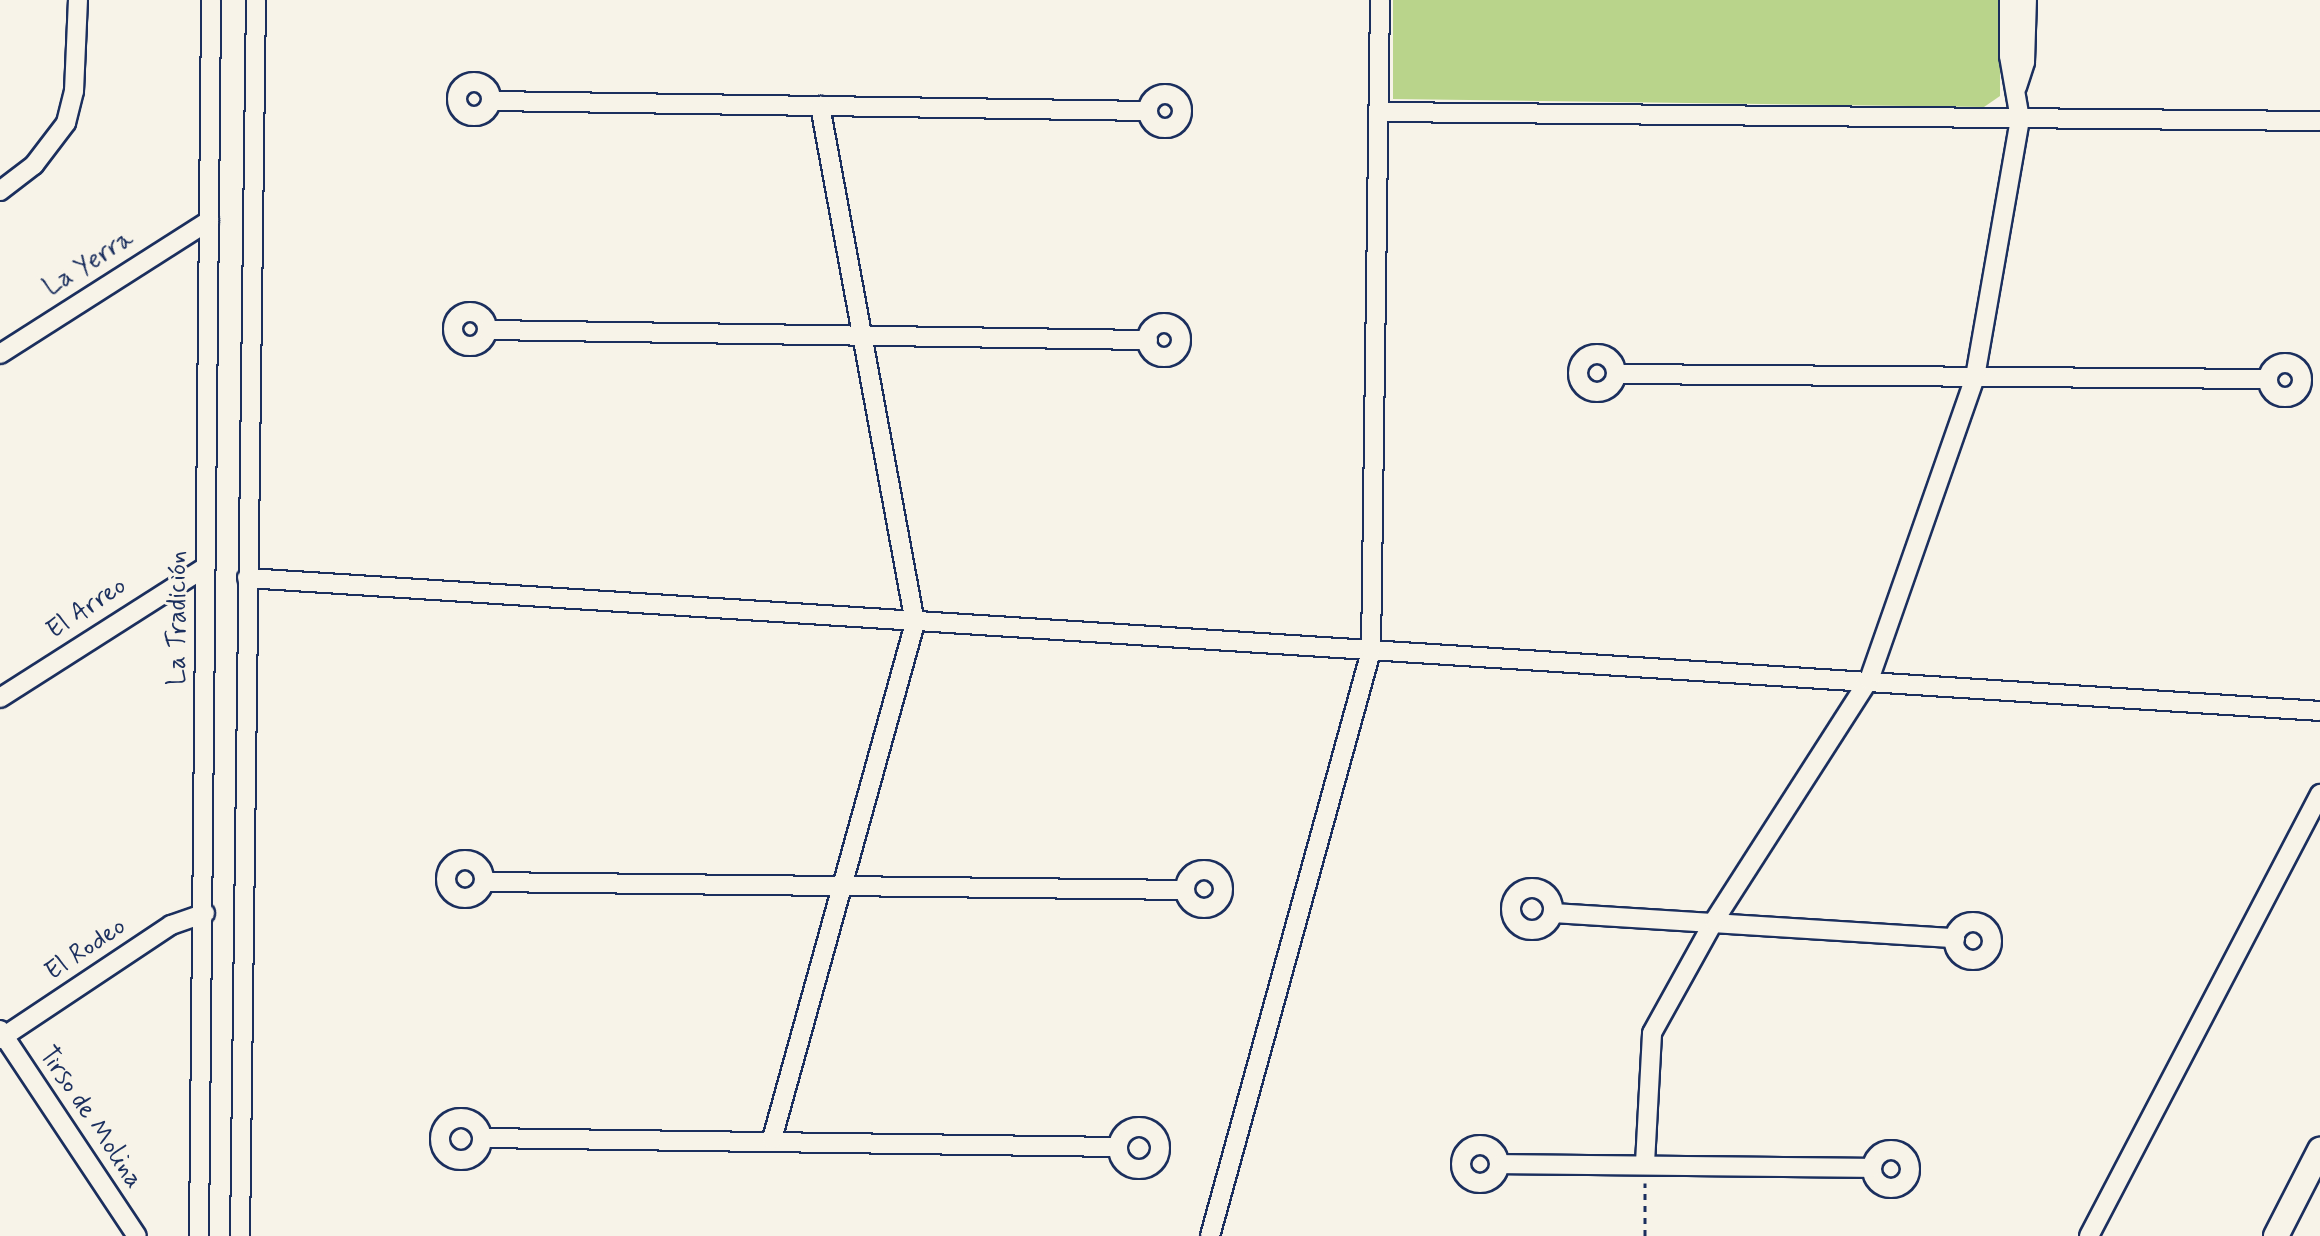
<!DOCTYPE html>
<html>
<head>
<meta charset="utf-8">
<style>
	body { margin:0 }
	#map { position:relative; width:2320px; height:1236px; overflow:hidden; background:#f7f3e8; font-family:Mynerve,sans-serif }
	div>[style] { position:absolute }
	[style*='--x'] { left:calc(var(--x)*1px); top:calc(var(--y)*1px); width:calc(var(--w)*1px); rotate:calc(var(--a)*1deg) }
	.green>* { inset:0; background:#b9d48b }
	.path>* { height:3px; margin-top:-1.5px; transform-origin:0; background:repeating-linear-gradient(90deg,#1b2f5e 0 6px,transparent 0 12px) }
	.roads { filter:drop-shadow(2px 0 #1b2f5e) drop-shadow(-2px 0 #1b2f5e) drop-shadow(0 2px #1b2f5e) drop-shadow(0 -2px #1b2f5e) }
	.street>* { height:18px; margin:-9px; padding:0 9px; transform-origin:9px; border-radius:9px; background:#f7f3e8 }
	.street>.ring { margin:-9px; padding:0; box-sizing:content-box; background:none; border:18px solid #f7f3e8; border-radius:50% }
	.secondary>* { height:24px; margin:-12px; padding:0 12px; transform-origin:12px; border-radius:12px; background:#f7f3e8 }
	span { translate:-50% -50%; white-space:nowrap; text-align:center; line-height:1.15; -webkit-text-stroke:6px #f7f3e8; paint-order:stroke }
	.street-label { font-size:26px; color:#1b2f5e }
</style>
</head>
<body>
<div id="map">
	<div class="green">
		<div style="clip-path:polygon(1393px 0,2000px 0,2000px 96px,1984px 107px,1393px 99px)"></div>
	</div>
	<div class="path">
		<div style="--x:1645;--y:1236;--w:53;--a:-90"></div>
	</div>
	<div class="roads">
		<div class="street">
			<div class="ring" style="left:457px;top:82px;width:16px;height:16px"></div>
			<div style="--x:2017;--y:87;--w:26;--a:-72"></div>
			<div style="--x:2025;--y:62;--w:62;--a:-88.2"></div>
			<div class="ring" style="left:1148px;top:94px;width:16px;height:16px"></div>
			<div style="--x:491;--y:101;--w:656;--a:0.87"></div>
			<div style="--x:1380;--y:112;--w:940;--a:0.55"></div>
			<div style="--x:0;--y:191;--w:43;--a:-37.4"></div>
			<div style="--x:34;--y:165;--w:53;--a:-52.7"></div>
			<div style="--x:66;--y:123;--w:33;--a:-76"></div>
			<div style="--x:74;--y:91;--w:91;--a:-87.5"></div>
			<div class="ring" style="left:453px;top:312px;width:16px;height:16px"></div>
			<div class="ring" style="left:1147px;top:323px;width:16px;height:16px"></div>
			<div style="--x:487;--y:330;--w:661;--a:0.87"></div>
			<div style="--x:0;--y:354;--w:248;--a:-32.5"></div>
			<div class="ring" style="left:1578px;top:354px;width:20px;height:20px"></div>
			<div class="ring" style="left:2268px;top:363px;width:16px;height:16px"></div>
			<div style="--x:1616;--y:374;--w:652;--a:0.44"></div>
			<div style="--x:247;--y:578;--w:2077;--a:3.67"></div>
			<div style="--x:0;--y:698;--w:242;--a:-32.5"></div>
			<div class="ring" style="left:446px;top:860px;width:20px;height:20px"></div>
			<div class="ring" style="left:1185px;top:870px;width:20px;height:20px"></div>
			<div style="--x:484;--y:882;--w:701;--a:0.65"></div>
			<div class="ring" style="left:1511px;top:888px;width:24px;height:24px"></div>
			<div style="--x:1553;--y:913;--w:403;--a:3.6"></div>
			<div class="ring" style="left:1954px;top:922px;width:20px;height:20px"></div>
			<div style="--x:0;--y:1030;--w:247;--a:56.4"></div>
			<div style="--x:0;--y:1039;--w:206;--a:-33.7"></div>
			<div style="--x:171;--y:925;--w:36;--a:-19"></div>
			<div class="ring" style="left:440px;top:1118px;width:24px;height:24px"></div>
			<div class="ring" style="left:1118px;top:1127px;width:24px;height:24px"></div>
			<div style="--x:482;--y:1138;--w:636;--a:0.81"></div>
			<div style="--x:772;--y:1139;--w:535;--a:-74.51"></div>
			<div style="--x:915;--y:623;--w:526;--a:-100.41"></div>
			<div class="ring" style="left:1461px;top:1145px;width:20px;height:20px"></div>
			<div class="ring" style="left:1872px;top:1150px;width:20px;height:20px"></div>
			<div style="--x:1645;--y:1163;--w:130;--a:-86.9"></div>
			<div style="--x:1652;--y:1033;--w:128;--a:-61"></div>
			<div style="--x:1714;--y:921;--w:287;--a:-57.3"></div>
			<div style="--x:1869;--y:680;--w:321;--a:-70.7"></div>
			<div style="--x:1975;--y:377;--w:262;--a:-80.1"></div>
			<div style="--x:2020;--y:119;--w:64;--a:-99.9"></div>
			<div style="--x:2009;--y:56;--w:56;--a:-90"></div>
			<div style="--x:1500;--y:1164;--w:372;--a:0.6"></div>
			<div style="--x:199;--y:1236;--w:1236;--a:-89.44"></div>
			<div style="--x:240;--y:1236;--w:1236;--a:-89.26"></div>
			<div style="--x:1210;--y:1236;--w:607;--a:-74.61"></div>
			<div style="--x:1371;--y:651;--w:651;--a:-89.21"></div>
			<div style="--x:2089;--y:1236;--w:499;--a:-62.4"></div>
		</div>
		<div class="secondary">
			<div style="--x:2276;--y:1236;--w:97;--a:-62.9"></div>
		</div>
	</div>
	<div class="street-label">
		<span style="left:89px;top:264px;rotate:-33deg">La Yerra</span>
		<span style="left:87px;top:609px;rotate:-34deg">El Arreo</span>
		<span style="left:179px;top:618px;rotate:-90deg">La Tradición</span>
		<span style="left:86px;top:950px;rotate:-34deg">El Rodeo</span>
		<span style="left:90px;top:1118px;rotate:56deg">Tirso de Molina</span>
	</div>
</div>
</body>
</html>
